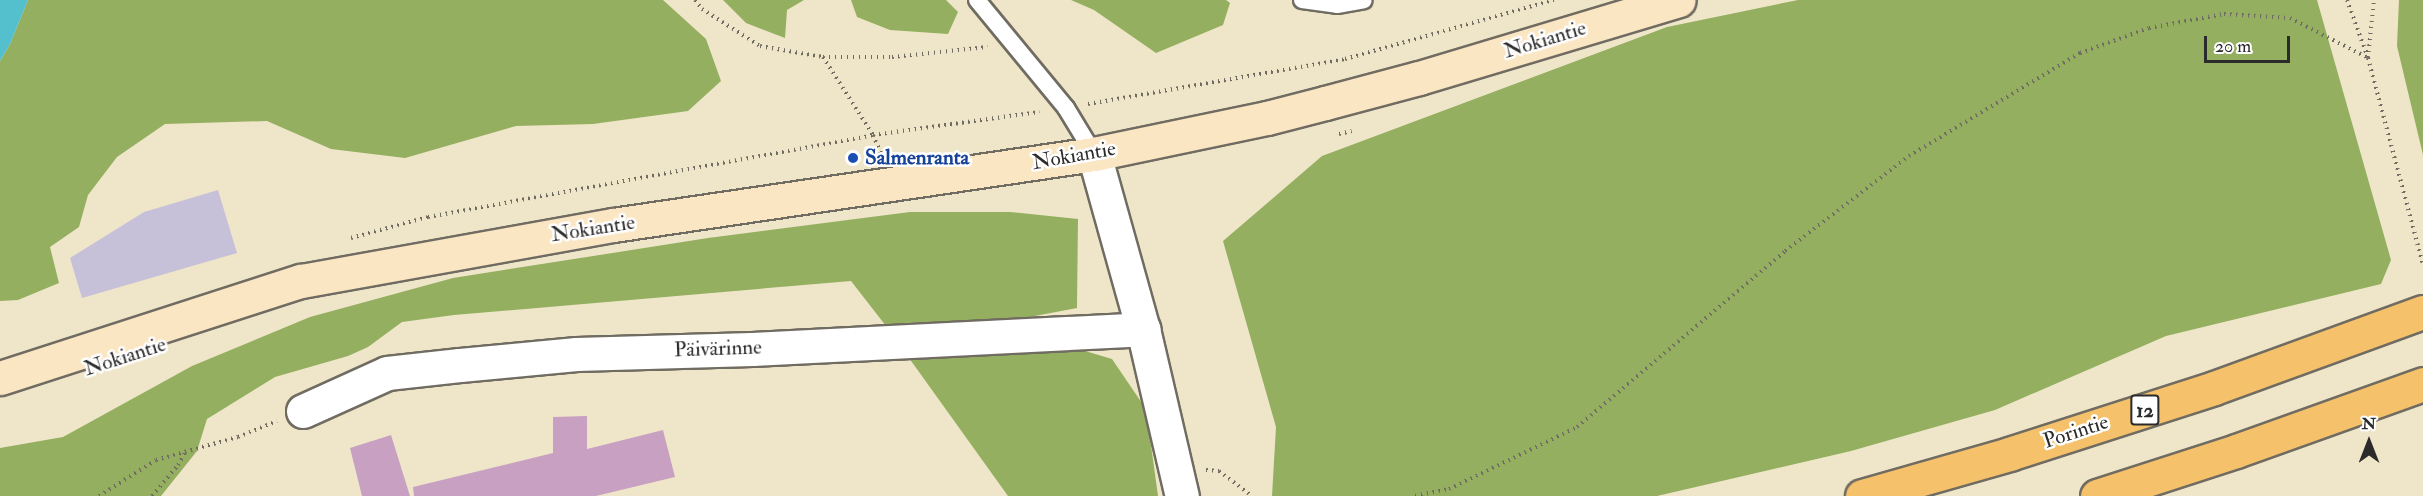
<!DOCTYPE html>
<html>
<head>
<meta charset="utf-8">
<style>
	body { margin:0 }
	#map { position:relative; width:2423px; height:496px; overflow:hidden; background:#efe6c9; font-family:"IM FELL Double Pica",serif }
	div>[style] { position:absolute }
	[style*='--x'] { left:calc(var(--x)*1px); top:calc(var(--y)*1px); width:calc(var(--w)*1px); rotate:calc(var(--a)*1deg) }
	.industrial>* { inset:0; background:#c6c0d9 }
	.forest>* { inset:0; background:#94af60 }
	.water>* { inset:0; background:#54c0ce }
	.building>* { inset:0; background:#c8a1c2 }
	.path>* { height:4px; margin-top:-2px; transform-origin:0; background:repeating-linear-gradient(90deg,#706c62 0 1.5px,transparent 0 6px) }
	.roads { filter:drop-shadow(2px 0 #706c62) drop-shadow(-2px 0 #706c62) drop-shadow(0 2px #706c62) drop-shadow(0 -2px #706c62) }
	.service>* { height:16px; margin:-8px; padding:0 8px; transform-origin:8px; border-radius:8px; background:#fff }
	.minor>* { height:33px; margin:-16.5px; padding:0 16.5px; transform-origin:16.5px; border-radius:16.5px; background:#fff }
	.secondary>* { height:33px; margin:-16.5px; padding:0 16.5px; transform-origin:16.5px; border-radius:16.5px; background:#fbe6c4 }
	.motorway>* { height:33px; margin:-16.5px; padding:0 16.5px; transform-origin:16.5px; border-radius:16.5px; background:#f5c16b }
	.dots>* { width:16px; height:16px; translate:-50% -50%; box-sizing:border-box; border:3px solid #fff; border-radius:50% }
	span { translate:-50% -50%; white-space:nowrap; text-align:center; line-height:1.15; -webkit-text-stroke:5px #fff; paint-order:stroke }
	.shield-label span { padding:2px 4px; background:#fff; border:2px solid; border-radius:4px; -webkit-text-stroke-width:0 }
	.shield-label { font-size:20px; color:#2b2b2b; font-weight:700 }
	.street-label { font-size:21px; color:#2b2b2b }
	.transit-label { font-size:21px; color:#164399; font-weight:700 }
	.left { translate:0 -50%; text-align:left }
	.north { position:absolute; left:2339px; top:412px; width:60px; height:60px; -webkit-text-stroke:4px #fff; paint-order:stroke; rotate:0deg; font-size:16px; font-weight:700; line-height:24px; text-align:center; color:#2b2b2b }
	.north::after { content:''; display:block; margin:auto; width:21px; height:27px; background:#2b2b2b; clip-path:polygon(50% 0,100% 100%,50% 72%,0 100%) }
	.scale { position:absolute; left:2204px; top:36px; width:86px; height:27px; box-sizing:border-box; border:3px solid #2b2b2b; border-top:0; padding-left:8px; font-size:18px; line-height:21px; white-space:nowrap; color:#2b2b2b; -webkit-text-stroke:4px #fff; paint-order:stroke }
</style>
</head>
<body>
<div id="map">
	<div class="industrial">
		<div style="clip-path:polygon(218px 190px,237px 253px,82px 298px,70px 258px,144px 212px)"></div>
	</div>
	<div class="forest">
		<div style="clip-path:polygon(28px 0,663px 0,706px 39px,721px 81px,688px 111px,593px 124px,516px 126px,405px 158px,331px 149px,267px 121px,165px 124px,117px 157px,88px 195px,79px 227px,50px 247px,59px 283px,18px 300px,0 301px,0 61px,10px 44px)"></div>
		<div style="clip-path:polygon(723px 0,804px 0,787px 10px,785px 38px,746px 23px)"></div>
		<div style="clip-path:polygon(851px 0,946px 0,958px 12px,948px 34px,890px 30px,857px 17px)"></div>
		<div style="clip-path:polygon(1071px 0,1226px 0,1230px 3px,1223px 25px,1156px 53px,1094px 10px)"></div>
		<div style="clip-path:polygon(1798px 0,2317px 0,2391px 260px,2381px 284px,2166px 336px,1995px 410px,1851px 451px,1657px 496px,1272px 496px,1276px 427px,1223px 241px,1322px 156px,1667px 27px)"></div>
		<div style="clip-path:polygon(2399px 0,2423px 0,2423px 155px,2397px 46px)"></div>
		<div style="clip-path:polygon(910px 212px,1010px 212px,1078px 219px,1077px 308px,1019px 319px,904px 323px,886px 326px,851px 281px,454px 315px,402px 322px,368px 347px,348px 356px,275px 377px,207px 419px,197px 451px,161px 496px,0 496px,0 448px,63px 437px,192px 366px,310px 317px,453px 278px,708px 238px)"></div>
		<div style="clip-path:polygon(1058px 343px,1112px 359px,1146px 409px,1158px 496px,1008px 496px,909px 358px)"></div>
	</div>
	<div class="water">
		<div style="clip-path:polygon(0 0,28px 0,10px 44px,0 61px)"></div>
	</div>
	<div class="building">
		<div style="clip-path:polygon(587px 416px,587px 449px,663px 430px,675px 477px,596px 496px,414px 496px,413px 487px,553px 453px,553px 417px)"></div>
		<div style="clip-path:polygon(391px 435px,410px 496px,362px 496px,350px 448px)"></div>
	</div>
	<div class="path">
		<div style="--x:695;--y:0;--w:11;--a:52"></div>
		<div style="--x:702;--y:9;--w:69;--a:32.5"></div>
		<div style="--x:760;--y:46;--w:64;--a:9.9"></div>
		<div style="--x:823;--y:57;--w:69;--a:0"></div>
		<div style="--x:892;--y:57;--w:96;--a:-6"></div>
		<div style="--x:2347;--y:0;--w:62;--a:70.1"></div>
		<div style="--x:2368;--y:58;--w:214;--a:75.1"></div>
		<div style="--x:823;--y:57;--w:93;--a:57.3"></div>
		<div style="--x:873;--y:135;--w:20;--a:66"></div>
		<div style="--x:1088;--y:104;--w:261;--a:-9.9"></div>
		<div style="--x:1345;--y:59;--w:217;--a:-15.8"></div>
		<div style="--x:1339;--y:134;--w:13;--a:-13"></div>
		<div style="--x:351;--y:238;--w:80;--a:-15.3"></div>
		<div style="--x:428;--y:217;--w:452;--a:-10.4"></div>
		<div style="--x:873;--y:135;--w:168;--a:-7.9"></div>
		<div style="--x:1206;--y:470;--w:13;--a:4"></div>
		<div style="--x:1219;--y:471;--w:41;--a:37.1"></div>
		<div style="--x:99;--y:496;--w:67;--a:-32.3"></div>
		<div style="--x:156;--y:460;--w:85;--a:-15.7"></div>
		<div style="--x:238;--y:437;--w:42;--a:-22.3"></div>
		<div style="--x:152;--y:496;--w:40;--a:-50"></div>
		<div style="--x:178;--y:465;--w:16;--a:-60"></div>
		<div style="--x:1415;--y:496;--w:35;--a:-12"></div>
		<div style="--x:1449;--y:489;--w:142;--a:-25.8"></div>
		<div style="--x:1577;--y:427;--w:272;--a:-40.2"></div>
		<div style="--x:1785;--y:251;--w:156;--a:-37.5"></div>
		<div style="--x:1909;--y:156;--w:200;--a:-31.1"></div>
		<div style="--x:2080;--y:53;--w:73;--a:-19.9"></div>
		<div style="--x:2149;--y:28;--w:76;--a:-10.6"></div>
		<div style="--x:2224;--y:14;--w:66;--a:3.5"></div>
		<div style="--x:2290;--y:18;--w:88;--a:27.1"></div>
		<div style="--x:2368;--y:58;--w:58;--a:-84.1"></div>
	</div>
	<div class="roads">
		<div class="service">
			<div style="--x:977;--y:0;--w:140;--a:50.5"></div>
			<div style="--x:1066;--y:108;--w:54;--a:58.7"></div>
			<div style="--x:1302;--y:0;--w:35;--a:8"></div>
			<div style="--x:1337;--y:5;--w:27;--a:-10"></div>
		</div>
		<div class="minor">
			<div style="--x:1094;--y:154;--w:182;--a:74.4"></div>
			<div style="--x:1143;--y:329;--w:171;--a:76.9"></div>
			<div style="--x:303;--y:411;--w:92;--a:-24.3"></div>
			<div style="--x:387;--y:373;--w:73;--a:-6.3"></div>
			<div style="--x:460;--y:365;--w:117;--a:-5.4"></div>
			<div style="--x:576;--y:354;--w:176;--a:-1.6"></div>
			<div style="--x:752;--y:349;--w:392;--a:-2.9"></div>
		</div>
		<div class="secondary">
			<div style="--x:0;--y:378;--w:316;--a:-17.9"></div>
			<div style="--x:301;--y:281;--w:317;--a:-10.2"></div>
			<div style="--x:613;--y:225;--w:486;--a:-8.4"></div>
			<div style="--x:1094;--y:154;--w:177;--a:-11.8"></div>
			<div style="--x:1267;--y:118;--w:60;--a:-14.5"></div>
			<div style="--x:1325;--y:103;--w:97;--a:-14.9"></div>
			<div style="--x:1419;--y:78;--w:271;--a:-16.7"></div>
		</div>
		<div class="motorway">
			<div style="--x:1862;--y:496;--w:153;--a:-15.9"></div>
			<div style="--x:2009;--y:454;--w:215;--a:-17.8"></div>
			<div style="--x:2214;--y:388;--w:222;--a:-20"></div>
			<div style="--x:2097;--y:496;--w:146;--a:-17.9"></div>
			<div style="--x:2236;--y:451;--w:199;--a:-19.7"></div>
		</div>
	</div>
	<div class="dots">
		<div style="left:853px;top:158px;background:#1a4fb4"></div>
	</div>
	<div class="shield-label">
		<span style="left:2145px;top:410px">12</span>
	</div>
	<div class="street-label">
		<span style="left:1545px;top:40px;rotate:-17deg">Nokiantie</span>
		<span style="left:1074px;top:156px;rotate:-10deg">Nokiantie</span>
		<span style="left:593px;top:229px;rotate:-9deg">Nokiantie</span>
		<span style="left:718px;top:349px;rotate:-2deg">Päivärinne</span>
		<span style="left:125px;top:357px;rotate:-18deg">Nokiantie</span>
		<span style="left:2076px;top:432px;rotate:-18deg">Porintie</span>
	</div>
	<div class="transit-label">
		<span class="left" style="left:865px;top:158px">Salmenranta</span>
	</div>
	<div class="north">N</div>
	<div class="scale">20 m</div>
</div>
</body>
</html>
